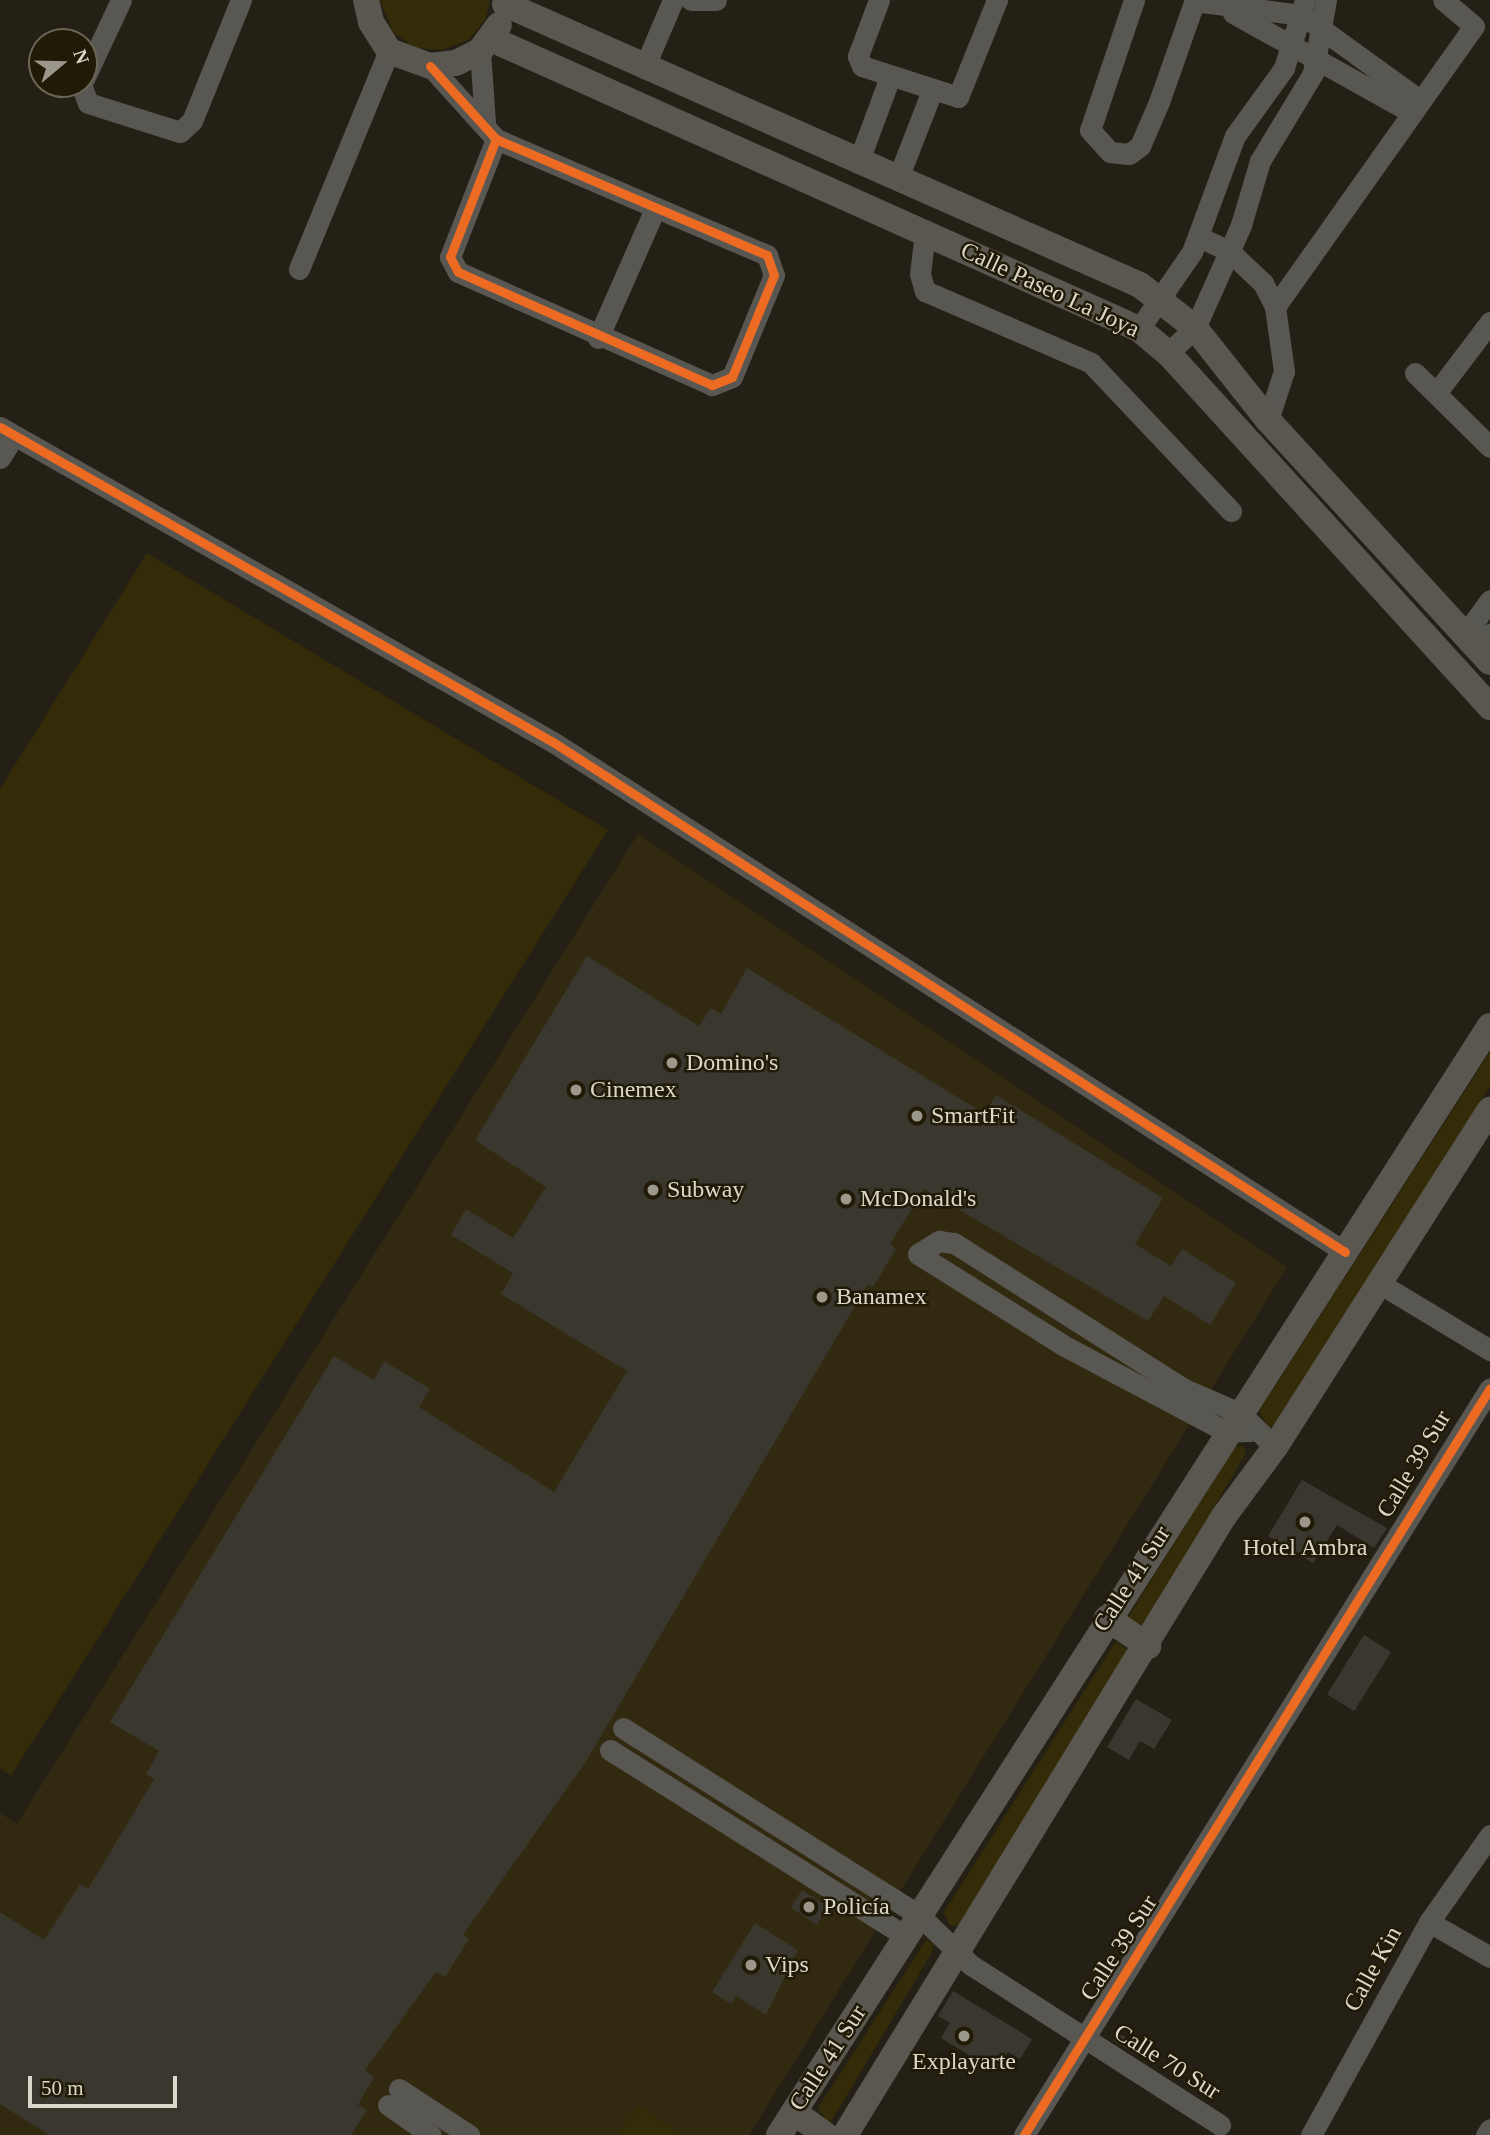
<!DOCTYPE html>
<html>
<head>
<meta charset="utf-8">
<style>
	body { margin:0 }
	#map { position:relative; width:1490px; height:2135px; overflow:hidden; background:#242015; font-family:"Times New Roman",serif }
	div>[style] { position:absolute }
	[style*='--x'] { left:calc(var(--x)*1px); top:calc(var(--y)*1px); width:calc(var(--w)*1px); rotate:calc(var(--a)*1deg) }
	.built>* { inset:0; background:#312910 }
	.green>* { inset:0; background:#342b08 }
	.building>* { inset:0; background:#3a372e; transform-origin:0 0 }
	.minor>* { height:21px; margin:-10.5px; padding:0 10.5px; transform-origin:10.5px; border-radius:10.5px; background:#595751 }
	.major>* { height:26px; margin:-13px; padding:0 13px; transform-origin:13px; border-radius:13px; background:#5a5750 }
	.cycleway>* { height:9px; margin:-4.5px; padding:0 4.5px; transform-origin:4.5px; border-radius:4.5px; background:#ed6a23 }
	.dots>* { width:19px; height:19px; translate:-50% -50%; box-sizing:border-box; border:4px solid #201a06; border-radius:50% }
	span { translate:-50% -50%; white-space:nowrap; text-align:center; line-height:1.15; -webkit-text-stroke:5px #201a06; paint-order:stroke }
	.street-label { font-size:24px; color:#dbd8cb }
	.poi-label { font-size:24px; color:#dbd8cb }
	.left { translate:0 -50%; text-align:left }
	.north { position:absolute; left:28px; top:28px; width:70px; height:70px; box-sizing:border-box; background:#201a06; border:2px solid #6b6655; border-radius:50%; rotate:71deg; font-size:19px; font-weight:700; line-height:28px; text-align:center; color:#dbd8cb }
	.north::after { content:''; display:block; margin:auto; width:24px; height:32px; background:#9b988b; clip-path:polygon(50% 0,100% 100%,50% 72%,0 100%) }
	.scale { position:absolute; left:28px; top:2076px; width:149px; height:32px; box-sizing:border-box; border:4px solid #dbd8cb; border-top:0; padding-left:9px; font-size:21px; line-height:24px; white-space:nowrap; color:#dbd8cb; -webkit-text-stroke:5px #201a06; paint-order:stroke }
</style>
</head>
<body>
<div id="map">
	<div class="built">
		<div style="clip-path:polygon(638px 834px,1287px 1267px,749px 2135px,0 2135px,0 1813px,17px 1824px)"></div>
	</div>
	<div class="green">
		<div style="clip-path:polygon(380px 0,490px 0,485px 20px,468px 40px,442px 50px,415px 48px,393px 32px)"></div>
		<div style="clip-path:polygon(147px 553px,608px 830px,11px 1776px,0 1768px,0 789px)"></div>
		<div style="clip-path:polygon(1490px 1052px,1490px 1086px,1275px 1426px,1268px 1427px,1259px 1411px)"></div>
		<div style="clip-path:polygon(1243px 1446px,1246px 1453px,1143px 1628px,1128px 1617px,1235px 1447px)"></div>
		<div style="clip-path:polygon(1116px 1641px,1130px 1653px,958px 1926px,949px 1925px,944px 1912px)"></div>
		<div style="clip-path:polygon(926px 1940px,934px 1944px,931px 1954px,829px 2125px,818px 2108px)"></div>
		<div style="clip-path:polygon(637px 2106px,640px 2107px,684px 2135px,618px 2135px)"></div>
	</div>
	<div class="building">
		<div style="clip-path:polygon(587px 956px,699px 1026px,711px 1008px,721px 1014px,747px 968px,985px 1114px,996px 1095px,1163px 1198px,1135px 1244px,1171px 1266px,1182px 1249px,1236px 1283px,1210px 1325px,1164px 1296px,1148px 1321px,924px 1189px,890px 1244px,896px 1249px,873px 1287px,868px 1284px,585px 1763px,463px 1935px,469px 1939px,445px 1977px,436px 1972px,365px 2070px,374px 2077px,358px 2105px,367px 2110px,351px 2135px,49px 2135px,0 2104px,0 1912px,44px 1940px,80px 1884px,88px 1889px,154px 1779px,146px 1774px,159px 1751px,110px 1722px,334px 1356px,374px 1380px,384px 1361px,430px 1389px,419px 1407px,554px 1492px,627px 1371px,501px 1294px,513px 1273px,451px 1235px,466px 1209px,513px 1238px,546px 1187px,475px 1140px)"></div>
		<div style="clip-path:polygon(1302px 1480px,1387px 1528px,1374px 1548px,1337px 1525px,1313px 1563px,1268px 1536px)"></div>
		<div style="left:1364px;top:1635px;width:32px;height:70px;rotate:32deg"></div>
		<div style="clip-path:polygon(1136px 1699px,1172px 1720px,1154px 1749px,1140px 1741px,1129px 1760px,1107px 1747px)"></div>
		<div style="left:802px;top:1890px;width:31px;height:21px;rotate:33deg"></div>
		<div style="clip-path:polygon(755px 1923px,798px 1950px,766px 2015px,736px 1996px,731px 2004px,712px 1992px)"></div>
		<div style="clip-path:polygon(953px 1991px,1032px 2039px,1020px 2059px,1008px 2052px,996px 2072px,941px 2038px,950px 2023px,938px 2016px)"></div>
		<div style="left:1118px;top:2033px;width:26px;height:9px;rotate:31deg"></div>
	</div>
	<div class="minor">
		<div style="--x:691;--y:0;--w:25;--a:0"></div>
		<div style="--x:879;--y:0;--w:60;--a:110.6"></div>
		<div style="--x:858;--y:56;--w:11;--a:68"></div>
		<div style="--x:862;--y:66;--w:101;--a:17.9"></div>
		<div style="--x:958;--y:97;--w:105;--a:-68.1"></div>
		<div style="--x:1134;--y:0;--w:137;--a:108.7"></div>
		<div style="--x:1090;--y:130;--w:30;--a:48"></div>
		<div style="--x:1110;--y:152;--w:19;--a:6"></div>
		<div style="--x:1129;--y:154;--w:14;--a:-36"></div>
		<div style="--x:1140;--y:146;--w:48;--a:-66.6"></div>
		<div style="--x:1159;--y:102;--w:108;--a:-70.6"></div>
		<div style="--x:1195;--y:1;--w:108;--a:7.5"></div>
		<div style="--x:1302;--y:15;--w:143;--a:35.9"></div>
		<div style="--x:1233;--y:13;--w:201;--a:29.1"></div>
		<div style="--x:480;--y:51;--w:72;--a:86"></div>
		<div style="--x:430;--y:66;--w:98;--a:47.9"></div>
		<div style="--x:496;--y:139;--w:295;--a:23.2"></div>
		<div style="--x:767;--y:255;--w:21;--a:71"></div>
		<div style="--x:774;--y:275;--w:110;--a:112.4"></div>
		<div style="--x:732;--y:377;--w:22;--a:158"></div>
		<div style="--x:712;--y:385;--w:278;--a:-156"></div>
		<div style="--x:458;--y:272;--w:17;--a:-118"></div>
		<div style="--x:450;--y:257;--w:127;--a:-68.7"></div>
		<div style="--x:644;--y:68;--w:74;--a:-66.9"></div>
		<div style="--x:84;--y:79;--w:87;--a:-64.9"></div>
		<div style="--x:81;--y:84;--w:20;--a:70"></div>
		<div style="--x:88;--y:103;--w:96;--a:17.5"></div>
		<div style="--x:180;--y:132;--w:16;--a:-43"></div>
		<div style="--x:192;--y:121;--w:131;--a:-68"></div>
		<div style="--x:858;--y:163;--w:92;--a:-69.6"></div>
		<div style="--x:898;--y:178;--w:93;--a:-68.7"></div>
		<div style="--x:925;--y:233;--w:41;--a:97"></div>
		<div style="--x:920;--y:274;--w:18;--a:74"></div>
		<div style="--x:925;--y:291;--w:181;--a:23.4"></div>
		<div style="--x:1091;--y:363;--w:204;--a:46.6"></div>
		<div style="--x:1199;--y:237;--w:33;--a:25"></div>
		<div style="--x:1229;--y:251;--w:47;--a:43.3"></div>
		<div style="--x:1263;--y:283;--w:27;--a:63"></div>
		<div style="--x:1275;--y:307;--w:65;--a:82"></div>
		<div style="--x:1284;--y:371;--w:52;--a:108.1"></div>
		<div style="--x:299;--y:269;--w:236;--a:-67.6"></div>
		<div style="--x:1275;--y:307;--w:344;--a:-54.7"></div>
		<div style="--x:1474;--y:26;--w:40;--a:-140"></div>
		<div style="--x:1139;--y:329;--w:93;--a:-55.5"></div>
		<div style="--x:1192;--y:252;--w:124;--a:-69.7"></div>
		<div style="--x:1235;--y:136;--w:84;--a:-54.2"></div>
		<div style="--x:1284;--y:68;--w:71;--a:-72.8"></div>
		<div style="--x:598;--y:338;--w:141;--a:-66.2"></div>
		<div style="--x:1168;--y:353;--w:37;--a:-43"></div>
		<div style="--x:1195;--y:328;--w:113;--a:-65.9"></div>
		<div style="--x:1241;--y:225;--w:67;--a:-73.5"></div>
		<div style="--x:1260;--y:161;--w:103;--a:-58.9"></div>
		<div style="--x:1313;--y:73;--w:74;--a:-79.9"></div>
		<div style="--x:1415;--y:373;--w:105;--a:44.6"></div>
		<div style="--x:1437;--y:392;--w:88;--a:-52.9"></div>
		<div style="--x:0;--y:427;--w:636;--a:29.67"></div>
		<div style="--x:553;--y:742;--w:942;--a:32.78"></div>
		<div style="--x:0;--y:458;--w:26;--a:-58"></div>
		<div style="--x:1464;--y:636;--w:44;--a:-54.2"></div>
		<div style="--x:1479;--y:649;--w:19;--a:-54"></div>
		<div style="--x:1379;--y:1283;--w:130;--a:31.1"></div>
		<div style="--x:1251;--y:1431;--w:24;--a:178"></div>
		<div style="--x:1227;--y:1432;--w:186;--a:-152.1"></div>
		<div style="--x:1063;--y:1345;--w:171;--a:-147.9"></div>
		<div style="--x:918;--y:1254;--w:25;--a:-32"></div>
		<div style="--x:939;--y:1241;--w:15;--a:8"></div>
		<div style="--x:954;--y:1243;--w:275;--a:32.4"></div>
		<div style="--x:1186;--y:1390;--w:59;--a:23.1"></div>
		<div style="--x:1240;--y:1413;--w:49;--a:44.2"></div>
		<div style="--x:623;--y:1728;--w:352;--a:32.3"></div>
		<div style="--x:920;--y:1916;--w:71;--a:43.9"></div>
		<div style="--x:971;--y:1965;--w:296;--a:32.7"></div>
		<div style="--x:610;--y:1750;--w:351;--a:32.2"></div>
		<div style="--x:1429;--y:1922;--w:70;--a:29.8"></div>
		<div style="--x:399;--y:2089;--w:84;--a:33.3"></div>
		<div style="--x:388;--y:2105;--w:52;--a:34.9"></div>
		<div style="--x:1024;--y:2135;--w:880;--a:-58.04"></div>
		<div style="--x:1311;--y:2135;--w:244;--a:-61"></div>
		<div style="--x:1429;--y:1922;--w:106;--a:-55"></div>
		<div style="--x:1486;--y:2135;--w:7;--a:-56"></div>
	</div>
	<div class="major">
		<div style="--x:366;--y:0;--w:23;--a:77"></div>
		<div style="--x:371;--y:22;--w:34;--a:58"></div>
		<div style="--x:389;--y:51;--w:44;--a:20.1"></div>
		<div style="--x:430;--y:66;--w:26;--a:-7"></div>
		<div style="--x:456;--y:63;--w:27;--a:-27"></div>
		<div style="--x:480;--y:51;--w:32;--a:-54"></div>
		<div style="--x:505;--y:4;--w:694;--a:23.87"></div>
		<div style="--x:1140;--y:285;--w:70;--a:38"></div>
		<div style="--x:1195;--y:328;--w:117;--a:51.6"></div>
		<div style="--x:1268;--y:420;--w:328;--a:47.5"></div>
		<div style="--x:491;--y:39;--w:710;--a:24.11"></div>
		<div style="--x:1139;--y:329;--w:38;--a:40"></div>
		<div style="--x:1168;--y:353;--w:479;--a:47.7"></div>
		<div style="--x:1107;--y:1618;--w:50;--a:34.3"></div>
		<div style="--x:794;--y:2112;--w:39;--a:36"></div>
		<div style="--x:779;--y:2135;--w:1317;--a:-57.34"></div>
		<div style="--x:845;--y:2135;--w:726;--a:-58.52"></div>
		<div style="--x:1224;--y:1516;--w:86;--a:-53.5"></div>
		<div style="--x:1275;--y:1447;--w:400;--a:-57.5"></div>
	</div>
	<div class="cycleway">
		<div style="--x:430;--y:66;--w:98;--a:47.9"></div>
		<div style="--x:496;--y:139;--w:295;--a:23.2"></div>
		<div style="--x:767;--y:255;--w:21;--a:71"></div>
		<div style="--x:774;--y:275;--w:110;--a:112.4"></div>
		<div style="--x:732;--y:377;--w:22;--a:158"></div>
		<div style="--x:712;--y:385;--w:278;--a:-156"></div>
		<div style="--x:458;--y:272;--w:17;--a:-118"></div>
		<div style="--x:450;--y:257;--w:127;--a:-68.7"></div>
		<div style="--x:0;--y:427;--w:636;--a:29.67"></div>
		<div style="--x:553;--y:742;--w:942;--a:32.78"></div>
		<div style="--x:1024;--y:2135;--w:880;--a:-58.04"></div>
	</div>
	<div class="dots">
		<div style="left:672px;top:1063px;background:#9b988b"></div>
		<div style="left:576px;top:1090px;background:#9b988b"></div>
		<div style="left:917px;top:1116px;background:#9b988b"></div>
		<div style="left:653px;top:1190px;background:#9b988b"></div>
		<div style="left:846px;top:1199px;background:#9b988b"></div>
		<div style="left:822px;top:1297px;background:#9b988b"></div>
		<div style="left:1305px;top:1522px;background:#9b988b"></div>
		<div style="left:809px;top:1907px;background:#9b988b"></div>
		<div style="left:751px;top:1965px;background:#9b988b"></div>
		<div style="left:964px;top:2036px;background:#9b988b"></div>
	</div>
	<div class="street-label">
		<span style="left:1050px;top:290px;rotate:25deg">Calle Paseo La Joya</span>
		<span style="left:1414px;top:1464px;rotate:-59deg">Calle 39 Sur</span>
		<span style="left:1132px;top:1579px;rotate:-57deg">Calle 41 Sur</span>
		<span style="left:1119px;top:1948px;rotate:-57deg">Calle 39 Sur</span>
		<span style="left:1373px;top:1969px;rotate:-61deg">Calle Kin</span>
		<span style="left:828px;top:2058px;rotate:-57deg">Calle 41 Sur</span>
		<span style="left:1167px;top:2062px;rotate:32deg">Calle 70 Sur</span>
	</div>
	<div class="poi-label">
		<span class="left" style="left:686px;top:1063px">Domino's</span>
		<span class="left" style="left:590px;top:1090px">Cinemex</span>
		<span class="left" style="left:931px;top:1116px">SmartFit</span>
		<span class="left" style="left:667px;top:1190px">Subway</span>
		<span class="left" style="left:860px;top:1199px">McDonald's</span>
		<span class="left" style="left:836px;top:1297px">Banamex</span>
		<span style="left:1305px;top:1548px">Hotel Ambra</span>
		<span class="left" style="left:823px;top:1907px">Policía</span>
		<span class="left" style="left:765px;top:1965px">Vips</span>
		<span style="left:964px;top:2062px">Explayarte</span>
	</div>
	<div class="north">N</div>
	<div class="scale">50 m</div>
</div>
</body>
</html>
